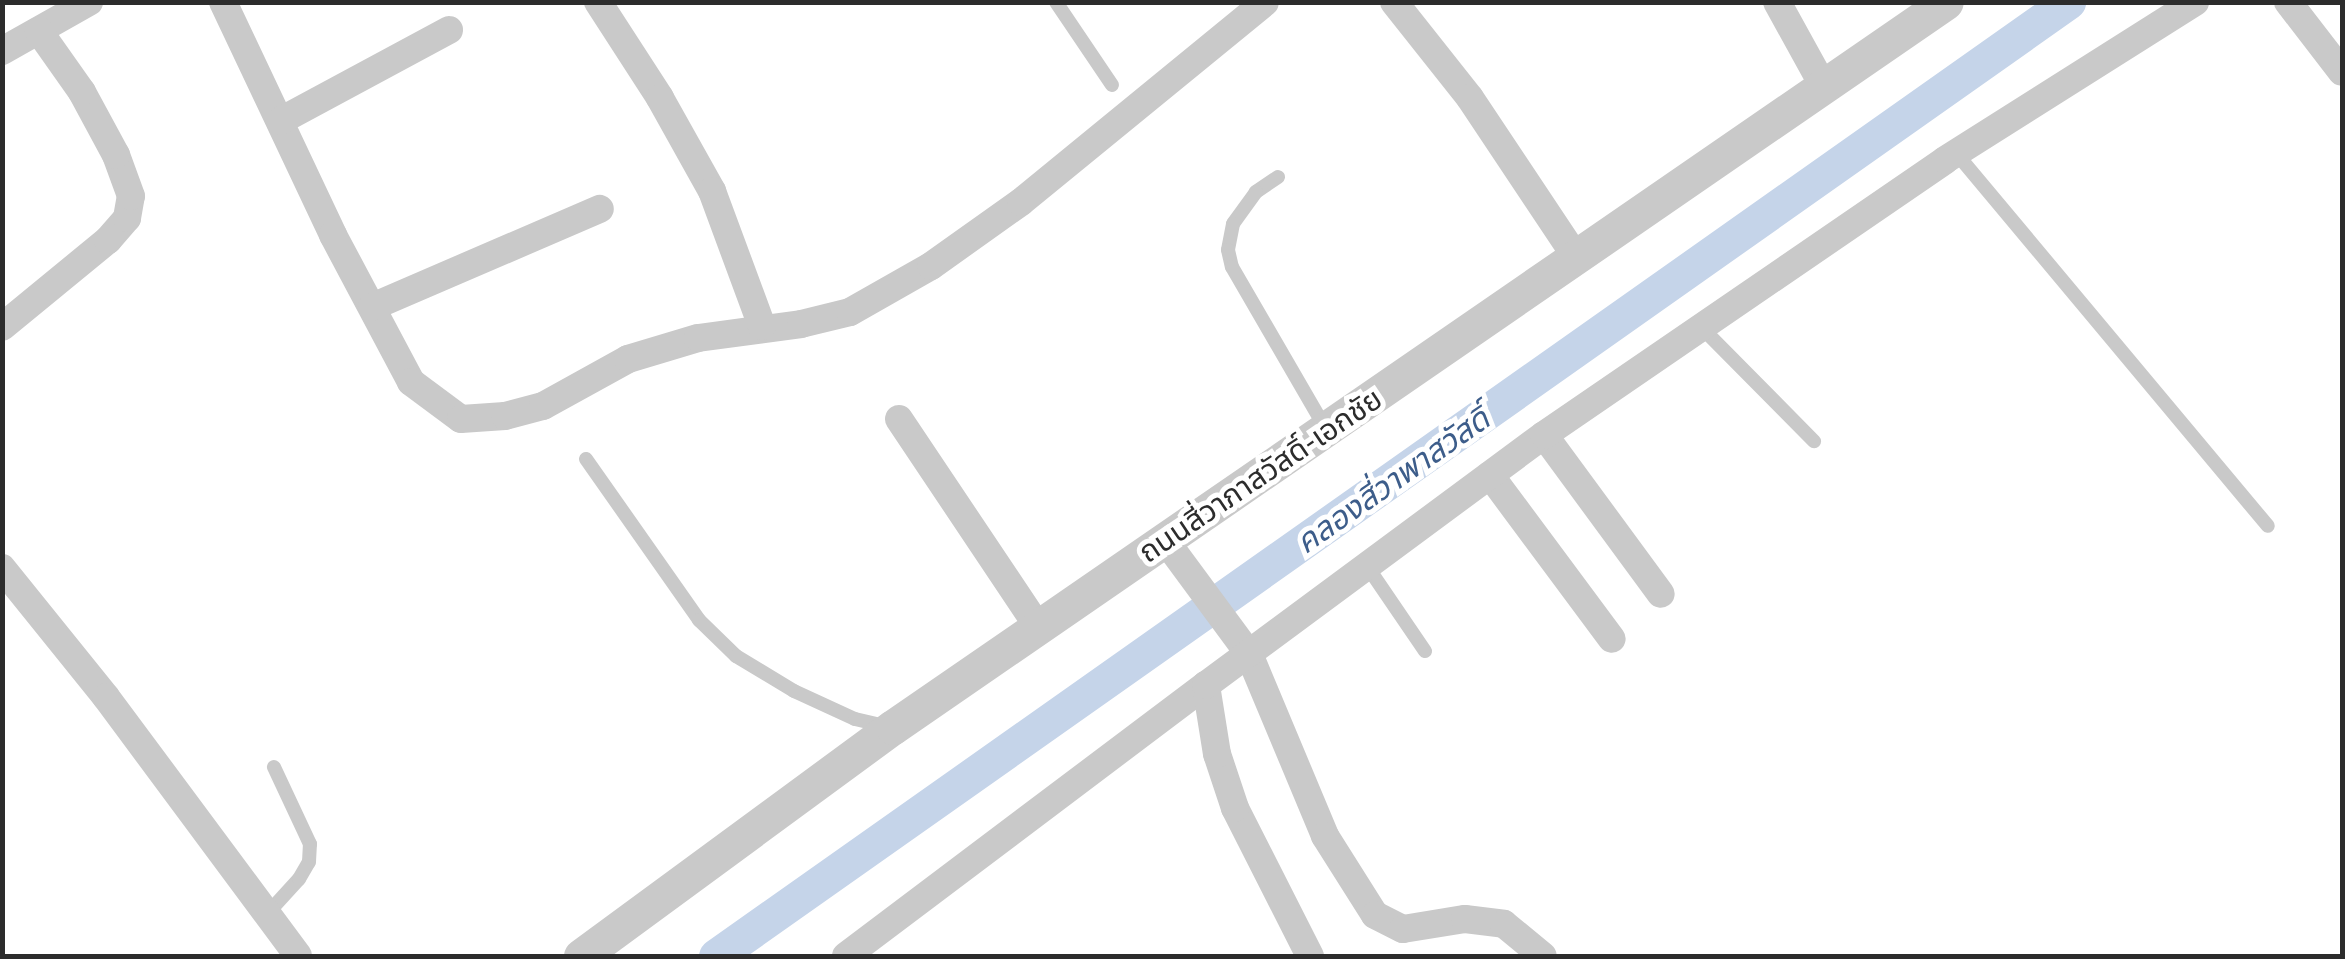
<!DOCTYPE html>
<html>
<head>
<meta charset="utf-8">
<style>
	body { margin:0 }
	#map { position:relative; width:2345px; height:959px; overflow:hidden; background:#fff; font-family:"PT Sans","Noto Sans Thai",sans-serif }
	div>[style] { position:absolute }
	[style*='--x'] { left:calc(var(--x)*1px); top:calc(var(--y)*1px); width:calc(var(--w)*1px); rotate:calc(var(--a)*1deg) }
	.canal>* { height:35px; margin:-17.5px; padding:0 17.5px; transform-origin:17.5px; border-radius:17.5px; background:#c5d4e9 }
	.service>* { height:14px; margin:-7px; padding:0 7px; transform-origin:7px; border-radius:7px; background:#c9c9c9 }
	.minor>* { height:28px; margin:-14px; padding:0 14px; transform-origin:14px; border-radius:14px; background:#c9c9c9 }
	.tertiary>* { height:35px; margin:-17.5px; padding:0 17.5px; transform-origin:17.5px; border-radius:17.5px; background:#c9c9c9 }
	span { translate:-50% -50%; white-space:nowrap; text-align:center; line-height:1.15; -webkit-text-stroke:10px #fff; paint-order:stroke }
	.street-label { font-size:30px; color:#2c2c2c }
	.water-label { font-size:32px; color:#3d5d8a; font-style:italic }
	.frame { position:absolute; inset:0; border:5px solid #2c2c2c; pointer-events:none }
</style>
</head>
<body>
<div id="map">
	<div class="canal">
		<div style="--x:716;--y:956;--w:1655;--a:-35.21"></div>
	</div>
	<div class="service">
		<div style="--x:1056;--y:2;--w:100;--a:56"></div>
		<div style="--x:1956;--y:153;--w:486;--a:50.1"></div>
		<div style="--x:1278;--y:177;--w:27;--a:146"></div>
		<div style="--x:1256;--y:192;--w:39;--a:126"></div>
		<div style="--x:1233;--y:224;--w:26;--a:101"></div>
		<div style="--x:1228;--y:250;--w:17;--a:77"></div>
		<div style="--x:1232;--y:267;--w:187;--a:59.9"></div>
		<div style="--x:1703;--y:329;--w:158;--a:45.3"></div>
		<div style="--x:586;--y:459;--w:197;--a:54.9"></div>
		<div style="--x:699;--y:620;--w:52;--a:44.2"></div>
		<div style="--x:736;--y:656;--w:68;--a:31.1"></div>
		<div style="--x:794;--y:691;--w:67;--a:24.7"></div>
		<div style="--x:855;--y:719;--w:32;--a:13"></div>
		<div style="--x:1367;--y:566;--w:103;--a:55.7"></div>
		<div style="--x:267;--y:914;--w:47;--a:-47.6"></div>
		<div style="--x:299;--y:879;--w:20;--a:-60"></div>
		<div style="--x:309;--y:862;--w:18;--a:-87"></div>
		<div style="--x:310;--y:844;--w:85;--a:-115.1"></div>
	</div>
	<div class="minor">
		<div style="--x:223;--y:2;--w:258;--a:64.7"></div>
		<div style="--x:333;--y:235;--w:166;--a:62"></div>
		<div style="--x:411;--y:382;--w:62;--a:36.5"></div>
		<div style="--x:461;--y:419;--w:44;--a:-3.9"></div>
		<div style="--x:505;--y:416;--w:39;--a:-15"></div>
		<div style="--x:543;--y:406;--w:97;--a:-28.9"></div>
		<div style="--x:628;--y:359;--w:73;--a:-16.7"></div>
		<div style="--x:698;--y:338;--w:104;--a:-7.7"></div>
		<div style="--x:801;--y:324;--w:50;--a:-13.8"></div>
		<div style="--x:850;--y:312;--w:93;--a:-29.6"></div>
		<div style="--x:931;--y:266;--w:110;--a:-35.4"></div>
		<div style="--x:1021;--y:202;--w:315;--a:-39.3"></div>
		<div style="--x:598;--y:2;--w:114;--a:57.1"></div>
		<div style="--x:660;--y:98;--w:107;--a:60.8"></div>
		<div style="--x:712;--y:191;--w:144;--a:69.7"></div>
		<div style="--x:1394;--y:2;--w:122;--a:51.6"></div>
		<div style="--x:1470;--y:98;--w:191;--a:56.3"></div>
		<div style="--x:1777;--y:2;--w:97;--a:61.1"></div>
		<div style="--x:2288;--y:2;--w:88;--a:52.4"></div>
		<div style="--x:2;--y:51;--w:100;--a:-29.4"></div>
		<div style="--x:280;--y:121;--w:192;--a:-28.3"></div>
		<div style="--x:372;--y:307;--w:248;--a:-23.3"></div>
		<div style="--x:2;--y:327;--w:137;--a:-39.4"></div>
		<div style="--x:108;--y:240;--w:29;--a:-49"></div>
		<div style="--x:127;--y:218;--w:22;--a:-80"></div>
		<div style="--x:131;--y:196;--w:44;--a:-110.1"></div>
		<div style="--x:116;--y:155;--w:72;--a:-118.4"></div>
		<div style="--x:82;--y:92;--w:75;--a:-125.2"></div>
		<div style="--x:899;--y:419;--w:250;--a:56.2"></div>
		<div style="--x:1544;--y:435;--w:197;--a:53.7"></div>
		<div style="--x:1490;--y:475;--w:204;--a:53.4"></div>
		<div style="--x:1165;--y:540;--w:142;--a:53.6"></div>
		<div style="--x:1249;--y:654;--w:197;--a:67.3"></div>
		<div style="--x:1325;--y:836;--w:93;--a:57.7"></div>
		<div style="--x:1375;--y:915;--w:31;--a:27"></div>
		<div style="--x:1403;--y:929;--w:63;--a:-9.2"></div>
		<div style="--x:1465;--y:919;--w:39;--a:7"></div>
		<div style="--x:1504;--y:924;--w:50;--a:39.4"></div>
		<div style="--x:2;--y:568;--w:166;--a:51.1"></div>
		<div style="--x:106;--y:697;--w:322;--a:53.4"></div>
		<div style="--x:846;--y:956;--w:451;--a:-37"></div>
		<div style="--x:1310;--y:956;--w:166;--a:-116.9"></div>
		<div style="--x:1235;--y:808;--w:57;--a:-108.4"></div>
		<div style="--x:1217;--y:754;--w:70;--a:-99.1"></div>
		<div style="--x:1206;--y:685;--w:420;--a:-36.5"></div>
		<div style="--x:1544;--y:435;--w:486;--a:-34.4"></div>
		<div style="--x:1945;--y:160;--w:296;--a:-32.3"></div>
	</div>
	<div class="tertiary">
		<div style="--x:581;--y:956;--w:387;--a:-36.3"></div>
		<div style="--x:893;--y:727;--w:1278;--a:-34.55"></div>
	</div>
	<div class="street-label">
		<span style="left:1260px;top:475px;rotate:-34deg">ถนนสี่วาภาสวัสดิ์-เอกชัย</span>
	</div>
	<div class="water-label">
		<span style="left:1392px;top:480px;rotate:-35deg">คลองสี่วาพาสวัสดิ์</span>
	</div>
	<div class="frame"></div>
</div>
</body>
</html>
